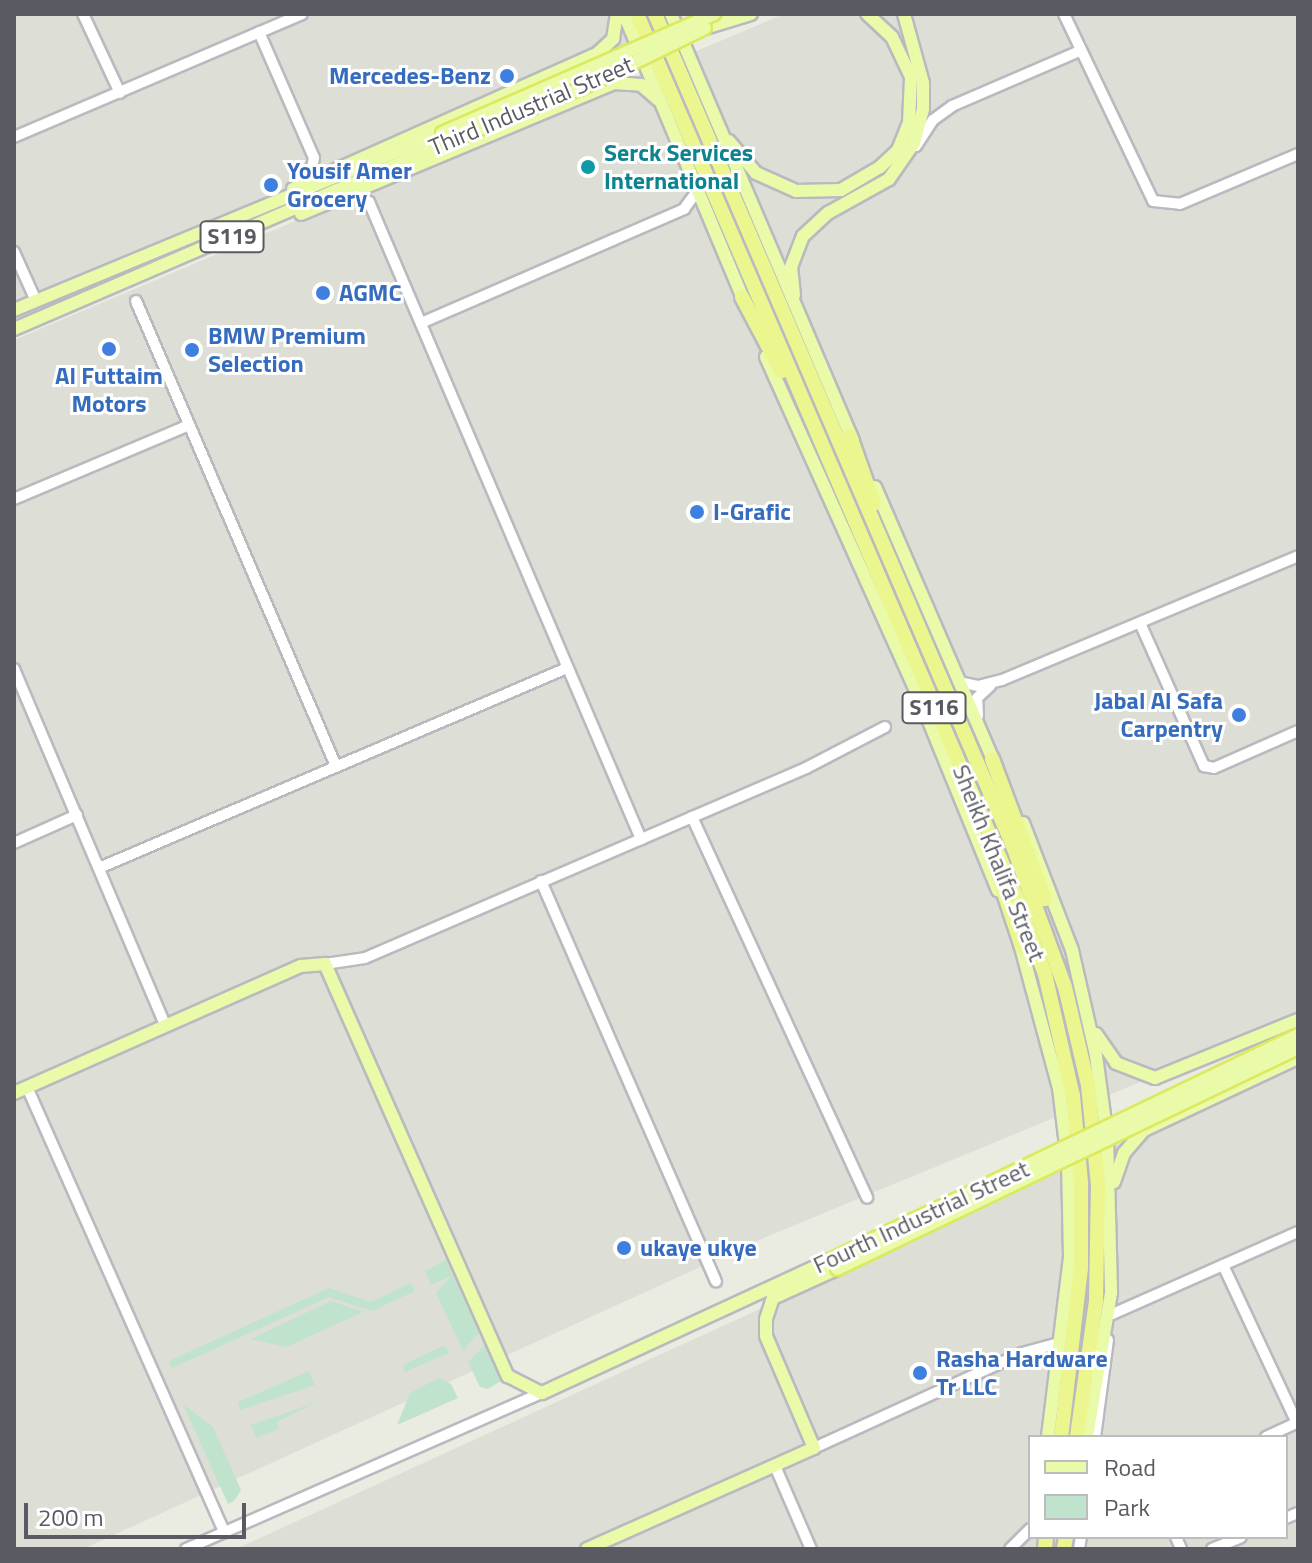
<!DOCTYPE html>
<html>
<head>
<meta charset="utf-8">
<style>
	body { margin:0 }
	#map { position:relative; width:1312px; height:1563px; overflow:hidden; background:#ebece1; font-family:"Titillium Web",sans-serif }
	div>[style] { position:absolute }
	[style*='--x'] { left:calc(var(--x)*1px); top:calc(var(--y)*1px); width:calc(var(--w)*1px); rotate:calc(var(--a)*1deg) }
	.industrial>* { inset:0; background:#ddded6 }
	.green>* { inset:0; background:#bfe3cc }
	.roads { filter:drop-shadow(2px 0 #b9b9c0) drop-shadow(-2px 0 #b9b9c0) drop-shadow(0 2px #b9b9c0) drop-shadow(0 -2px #b9b9c0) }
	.minor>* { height:10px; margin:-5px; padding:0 5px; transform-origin:5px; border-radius:5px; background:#fff }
	.major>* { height:12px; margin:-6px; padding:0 6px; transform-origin:6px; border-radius:6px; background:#e9faa8 }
	.highway>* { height:14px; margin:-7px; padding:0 7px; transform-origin:7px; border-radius:7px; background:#ebf78e }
	.bridges { filter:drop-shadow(2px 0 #dde95d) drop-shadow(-2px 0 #dde95d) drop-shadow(0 2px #dde95d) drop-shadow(0 -2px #dde95d) }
	.major-bridge>* { height:12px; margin:-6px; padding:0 6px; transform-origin:6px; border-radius:6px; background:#e9faa8 }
	.dots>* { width:22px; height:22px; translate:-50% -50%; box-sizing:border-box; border:4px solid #fff; border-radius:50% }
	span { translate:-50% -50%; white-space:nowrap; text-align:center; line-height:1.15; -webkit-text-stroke:6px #fff; paint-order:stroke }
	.shield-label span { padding:2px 6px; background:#fff; border:2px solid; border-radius:6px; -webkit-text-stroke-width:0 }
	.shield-label { font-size:22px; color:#5a5b62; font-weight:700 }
	.shop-label { font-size:24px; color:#366cbe; font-weight:700 }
	.right { translate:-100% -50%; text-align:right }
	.left { translate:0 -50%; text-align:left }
	.street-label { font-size:24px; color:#5a5b62 }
	.culture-label { font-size:24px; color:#0d838f; font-weight:700 }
	.frame { position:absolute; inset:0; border:16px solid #5a5b62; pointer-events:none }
	.legend { position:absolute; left:1028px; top:1435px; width:260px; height:104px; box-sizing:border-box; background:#fff; border:2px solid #bdbdc0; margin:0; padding:10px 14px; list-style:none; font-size:24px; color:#5a5b62 }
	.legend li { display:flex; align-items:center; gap:16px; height:40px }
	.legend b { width:40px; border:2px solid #bdbdc0 }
	.scale { position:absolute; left:24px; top:1503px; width:222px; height:36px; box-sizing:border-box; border:4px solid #5a5b62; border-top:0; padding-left:10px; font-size:24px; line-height:28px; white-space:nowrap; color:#5a5b62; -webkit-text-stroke:6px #fff; paint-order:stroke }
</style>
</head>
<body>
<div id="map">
	<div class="industrial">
		<div style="clip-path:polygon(14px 14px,687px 14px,592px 60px,14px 303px)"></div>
		<div style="clip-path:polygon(784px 14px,1298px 14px,1298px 1017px,766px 1237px,83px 1549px,14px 1549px,14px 340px)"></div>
		<div style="clip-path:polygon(evenodd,1298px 1062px,1298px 1549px,236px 1549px,1298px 1062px,1030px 1437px,1286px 1437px,1286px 1537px,1030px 1537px,1030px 1437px)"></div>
	</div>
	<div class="green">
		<div style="clip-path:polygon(446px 1260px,479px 1333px,463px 1350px,436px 1293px,452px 1275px,431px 1285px,425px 1271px)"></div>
		<div style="clip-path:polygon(411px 1283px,415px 1291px,372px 1311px,329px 1297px,172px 1368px,169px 1361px,329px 1288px,371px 1302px)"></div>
		<div style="clip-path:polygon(331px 1301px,363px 1312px,286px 1347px,251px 1339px)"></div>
		<div style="clip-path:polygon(445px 1345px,449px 1353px,405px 1372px,403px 1365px)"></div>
		<div style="clip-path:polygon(485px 1345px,501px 1381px,488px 1389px,480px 1387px,468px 1362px)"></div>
		<div style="clip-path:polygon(309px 1371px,315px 1385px,240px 1410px,238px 1402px)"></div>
		<div style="clip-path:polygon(439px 1378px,451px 1384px,458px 1398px,397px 1425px,410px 1393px)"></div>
		<div style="clip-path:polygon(317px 1402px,277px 1422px,279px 1429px,256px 1438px,251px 1425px)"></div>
		<div style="clip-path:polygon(183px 1404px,213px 1427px,241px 1490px,234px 1501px,228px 1504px)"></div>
	</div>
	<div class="roads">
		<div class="minor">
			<div style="--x:83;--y:14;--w:87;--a:64.9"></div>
			<div style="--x:1064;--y:14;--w:207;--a:64.5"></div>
			<div style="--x:1153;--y:201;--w:27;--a:6"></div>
			<div style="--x:1180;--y:204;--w:128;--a:-23"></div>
			<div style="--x:259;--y:32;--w:137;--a:66.4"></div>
			<div style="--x:314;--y:158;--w:25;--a:102"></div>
			<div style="--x:14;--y:137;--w:313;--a:-23.1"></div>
			<div style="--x:916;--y:146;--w:31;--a:-57"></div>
			<div style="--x:933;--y:120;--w:24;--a:-36"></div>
			<div style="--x:952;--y:106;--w:139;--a:-23.3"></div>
			<div style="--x:353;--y:194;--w:18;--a:27"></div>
			<div style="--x:369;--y:202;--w:693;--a:66.88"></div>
			<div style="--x:14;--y:252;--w:54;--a:65.8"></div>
			<div style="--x:136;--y:301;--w:506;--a:66.73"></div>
			<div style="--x:421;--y:323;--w:287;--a:-23.4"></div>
			<div style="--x:684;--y:209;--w:24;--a:-54"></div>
			<div style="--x:14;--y:499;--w:190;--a:-22.9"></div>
			<div style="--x:1140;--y:623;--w:157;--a:65.9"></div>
			<div style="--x:1204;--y:766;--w:10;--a:11"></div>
			<div style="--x:1214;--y:768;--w:92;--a:-23.8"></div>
			<div style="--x:14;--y:669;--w:386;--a:67"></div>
			<div style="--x:959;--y:682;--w:19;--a:12"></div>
			<div style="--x:978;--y:686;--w:25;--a:-14"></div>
			<div style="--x:1002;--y:680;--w:321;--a:-22.7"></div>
			<div style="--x:978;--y:716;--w:18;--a:-93"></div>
			<div style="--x:977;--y:698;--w:18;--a:-43"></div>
			<div style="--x:692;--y:817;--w:419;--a:65.3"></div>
			<div style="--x:14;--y:843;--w:69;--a:-24"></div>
			<div style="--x:99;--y:868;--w:509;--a:-23.14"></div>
			<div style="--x:541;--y:881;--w:437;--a:66.4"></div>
			<div style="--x:325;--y:964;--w:40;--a:-8.5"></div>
			<div style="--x:365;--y:958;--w:480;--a:-23.3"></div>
			<div style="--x:806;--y:768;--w:89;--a:-27.4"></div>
			<div style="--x:27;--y:1087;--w:487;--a:66.1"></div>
			<div style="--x:1223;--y:1265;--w:174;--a:64.9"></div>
			<div style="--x:1108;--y:1316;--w:208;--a:-23.9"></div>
			<div style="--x:1095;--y:1437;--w:98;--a:-82.4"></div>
			<div style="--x:1266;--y:1437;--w:35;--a:-25"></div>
			<div style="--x:814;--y:1448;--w:229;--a:-24.5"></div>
			<div style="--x:1022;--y:1353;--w:39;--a:-15"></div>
			<div style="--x:775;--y:1466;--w:90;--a:66.6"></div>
			<div style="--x:1286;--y:1518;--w:13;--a:-23"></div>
			<div style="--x:1176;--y:1537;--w:13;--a:67"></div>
			<div style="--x:186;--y:1549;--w:389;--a:-23.7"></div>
			<div style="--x:1010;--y:1549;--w:28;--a:-45"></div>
			<div style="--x:1079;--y:1549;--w:12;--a:-81"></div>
			<div style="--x:1212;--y:1549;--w:31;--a:-22"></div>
		</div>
		<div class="major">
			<div style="--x:624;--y:14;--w:313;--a:67.3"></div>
			<div style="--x:671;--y:14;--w:464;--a:66.9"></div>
			<div style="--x:705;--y:28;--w:48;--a:-16.9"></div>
			<div style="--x:729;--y:141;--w:42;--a:49.8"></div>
			<div style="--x:756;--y:173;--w:44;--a:24.2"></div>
			<div style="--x:796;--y:191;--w:45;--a:-1.3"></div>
			<div style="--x:841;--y:190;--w:45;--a:-30.5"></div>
			<div style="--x:880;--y:167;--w:25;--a:-43"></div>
			<div style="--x:898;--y:150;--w:29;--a:-68"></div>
			<div style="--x:909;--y:123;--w:46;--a:-87.5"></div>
			<div style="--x:911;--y:77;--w:44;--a:-115.4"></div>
			<div style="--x:892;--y:37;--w:34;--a:-137"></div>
			<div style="--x:293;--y:189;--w:334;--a:-24"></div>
			<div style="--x:598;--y:53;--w:21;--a:-43"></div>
			<div style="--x:613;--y:39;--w:25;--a:-81"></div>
			<div style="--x:301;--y:214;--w:339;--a:-22.7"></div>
			<div style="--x:614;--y:83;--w:27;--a:4"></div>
			<div style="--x:641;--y:85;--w:23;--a:41"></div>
			<div style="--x:794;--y:295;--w:28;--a:-96"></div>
			<div style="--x:791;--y:267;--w:33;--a:-69"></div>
			<div style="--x:803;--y:236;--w:34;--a:-43"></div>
			<div style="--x:828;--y:213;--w:70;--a:-29.1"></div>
			<div style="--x:889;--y:179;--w:44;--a:-55.2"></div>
			<div style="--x:914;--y:143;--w:35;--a:-75"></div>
			<div style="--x:923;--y:109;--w:26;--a:-90"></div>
			<div style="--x:923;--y:83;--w:72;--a:-105.4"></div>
			<div style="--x:14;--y:310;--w:463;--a:-22.5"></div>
			<div style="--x:14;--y:329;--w:473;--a:-23.3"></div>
			<div style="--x:766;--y:357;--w:386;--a:65.8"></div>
			<div style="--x:924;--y:709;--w:196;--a:67.8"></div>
			<div style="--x:875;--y:487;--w:305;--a:66.6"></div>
			<div style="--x:1023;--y:823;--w:136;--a:68.9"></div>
			<div style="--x:1072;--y:950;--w:109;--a:77.2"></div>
			<div style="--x:1096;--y:1056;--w:81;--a:82.2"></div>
			<div style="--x:1107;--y:1136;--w:157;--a:88.5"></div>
			<div style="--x:1111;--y:1293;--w:146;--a:99.5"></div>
			<div style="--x:1019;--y:940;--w:153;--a:74.9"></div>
			<div style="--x:1059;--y:1088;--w:74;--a:83"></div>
			<div style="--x:1068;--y:1161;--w:96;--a:88.8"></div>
			<div style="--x:1070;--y:1257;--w:181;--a:97"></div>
			<div style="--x:1096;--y:1034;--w:35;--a:55"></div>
			<div style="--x:1116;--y:1063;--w:42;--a:21"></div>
			<div style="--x:1155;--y:1078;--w:154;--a:-22.1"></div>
			<div style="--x:14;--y:1093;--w:314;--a:-23.9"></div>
			<div style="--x:301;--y:966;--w:24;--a:-5"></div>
			<div style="--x:325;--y:964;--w:451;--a:66.1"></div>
			<div style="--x:508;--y:1376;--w:38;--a:27"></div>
			<div style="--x:542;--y:1393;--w:319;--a:-24.8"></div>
			<div style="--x:1114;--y:1182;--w:31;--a:-71"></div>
			<div style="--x:1124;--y:1153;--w:30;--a:-49"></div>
			<div style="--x:1144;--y:1130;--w:170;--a:-25.1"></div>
			<div style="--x:587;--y:1549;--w:248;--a:-24"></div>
			<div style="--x:814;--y:1448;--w:122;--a:-113.2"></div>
			<div style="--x:766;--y:1336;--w:17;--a:-90"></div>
			<div style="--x:766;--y:1319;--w:22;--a:-72"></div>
			<div style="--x:773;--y:1298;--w:70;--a:-24.4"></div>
		</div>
		<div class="highway">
			<div style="--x:637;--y:14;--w:964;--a:66.73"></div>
			<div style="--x:1018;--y:900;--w:79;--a:70"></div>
			<div style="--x:1045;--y:974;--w:125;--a:77.1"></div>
			<div style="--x:1073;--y:1096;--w:87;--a:84.7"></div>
			<div style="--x:1081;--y:1183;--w:85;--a:90"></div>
			<div style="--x:1081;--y:1268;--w:170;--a:96.7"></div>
			<div style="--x:655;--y:14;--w:906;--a:66.72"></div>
			<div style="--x:1013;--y:846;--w:150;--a:69.8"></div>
			<div style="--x:1065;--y:987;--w:101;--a:76.8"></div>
			<div style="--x:1088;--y:1085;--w:100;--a:84.3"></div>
			<div style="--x:1098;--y:1185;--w:116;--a:91"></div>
			<div style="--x:1096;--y:1301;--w:137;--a:98"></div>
			<div style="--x:742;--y:297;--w:84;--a:62.2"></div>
			<div style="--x:850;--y:436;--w:72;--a:70.6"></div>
			<div style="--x:992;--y:759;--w:150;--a:69.3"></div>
			<div style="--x:999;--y:878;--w:73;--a:71.6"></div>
			<div style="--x:1045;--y:1549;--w:12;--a:-85"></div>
			<div style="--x:1064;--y:1549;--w:12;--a:-81"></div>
		</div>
	</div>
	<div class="bridges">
		<div class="major-bridge">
			<div style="--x:442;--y:133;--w:297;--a:-23.6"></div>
			<div style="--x:448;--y:142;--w:142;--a:-21.9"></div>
			<div style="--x:580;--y:89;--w:139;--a:-26"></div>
			<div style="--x:832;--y:1259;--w:517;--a:-25.67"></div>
			<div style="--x:837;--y:1269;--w:511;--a:-25.61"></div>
		</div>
	</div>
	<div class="dots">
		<div style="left:507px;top:76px;background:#3f7fe0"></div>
		<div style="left:588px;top:167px;background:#0f9aa8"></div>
		<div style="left:271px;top:185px;background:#3f7fe0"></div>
		<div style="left:323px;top:293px;background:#3f7fe0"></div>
		<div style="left:109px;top:349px;background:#3f7fe0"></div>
		<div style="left:192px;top:350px;background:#3f7fe0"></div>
		<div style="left:697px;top:512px;background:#3f7fe0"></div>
		<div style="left:1239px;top:715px;background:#3f7fe0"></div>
		<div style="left:624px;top:1248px;background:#3f7fe0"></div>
		<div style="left:920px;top:1373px;background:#3f7fe0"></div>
	</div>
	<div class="shield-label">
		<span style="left:232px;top:237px">S119</span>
		<span style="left:934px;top:708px">S116</span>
	</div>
	<div class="shop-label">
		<span class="right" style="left:491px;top:76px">Mercedes-Benz</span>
		<span class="left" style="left:287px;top:185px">Yousif Amer<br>Grocery</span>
		<span class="left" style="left:339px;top:293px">AGMC</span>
		<span class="left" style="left:208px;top:350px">BMW Premium<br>Selection</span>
		<span style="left:109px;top:390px">Al Futtaim<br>Motors</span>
		<span class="left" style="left:713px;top:512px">I-Grafic</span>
		<span class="right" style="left:1223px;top:715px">Jabal Al Safa<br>Carpentry</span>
		<span class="left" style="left:640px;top:1248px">ukaye ukye</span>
		<span class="left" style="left:936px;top:1373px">Rasha Hardware<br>Tr LLC</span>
	</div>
	<div class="street-label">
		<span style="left:531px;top:106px;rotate:-23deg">Third Industrial Street</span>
		<span style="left:999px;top:863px;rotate:68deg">Sheikh Khalifa Street</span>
		<span style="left:921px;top:1217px;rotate:-25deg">Fourth Industrial Street</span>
	</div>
	<div class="culture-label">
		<span class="left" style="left:604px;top:167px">Serck Services<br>International</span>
	</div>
	<div class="frame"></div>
	<ul class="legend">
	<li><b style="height:10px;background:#e9faa8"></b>Road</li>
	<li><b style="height:22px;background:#bfe3cc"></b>Park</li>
	</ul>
	<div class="scale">200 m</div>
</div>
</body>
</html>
